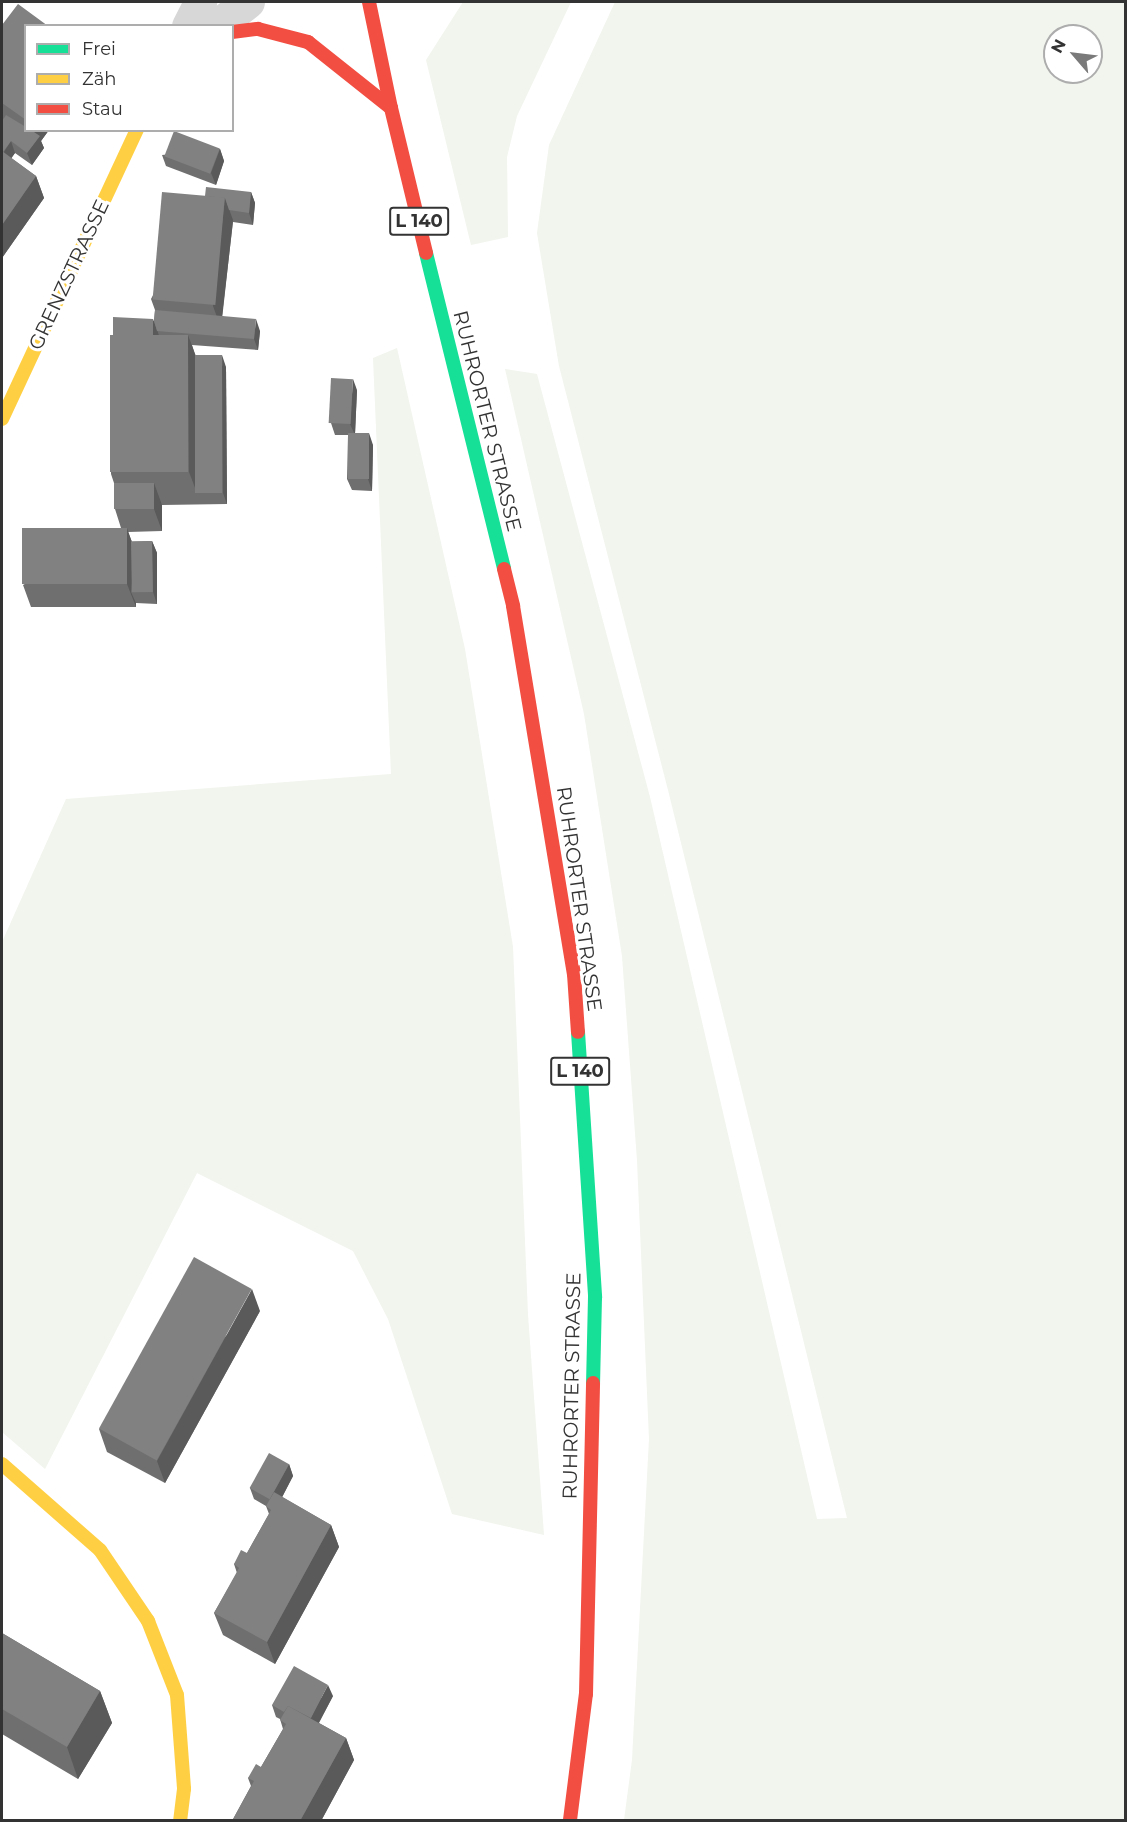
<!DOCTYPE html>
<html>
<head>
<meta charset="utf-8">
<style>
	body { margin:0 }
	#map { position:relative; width:1127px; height:1822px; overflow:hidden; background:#fff; font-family:Montserrat,sans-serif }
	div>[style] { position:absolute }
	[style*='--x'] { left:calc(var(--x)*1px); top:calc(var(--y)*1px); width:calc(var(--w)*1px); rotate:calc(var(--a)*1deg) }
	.green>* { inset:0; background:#f1f5ed }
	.street>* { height:33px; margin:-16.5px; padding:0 16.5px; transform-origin:16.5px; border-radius:16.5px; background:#d7d7d7 }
	.fast>* { height:14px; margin:-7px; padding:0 7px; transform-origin:7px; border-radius:7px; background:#16e098 }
	.slow>* { height:14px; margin:-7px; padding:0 7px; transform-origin:7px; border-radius:7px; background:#ffcf43 }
	.jam>* { height:14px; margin:-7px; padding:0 7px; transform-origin:7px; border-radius:7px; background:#f24e42 }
	.wall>* { inset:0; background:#6f6f6f }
	.shaded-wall>* { inset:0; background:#5a5a5a }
	.building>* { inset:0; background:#818181; transform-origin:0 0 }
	span { translate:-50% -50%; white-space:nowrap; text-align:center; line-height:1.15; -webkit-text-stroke:6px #fff; paint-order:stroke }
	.shield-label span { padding:2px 4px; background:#fff; border:2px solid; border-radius:4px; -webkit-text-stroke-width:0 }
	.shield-label { font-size:18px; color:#333; font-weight:700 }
	.street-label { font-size:20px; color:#333 }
	.frame { position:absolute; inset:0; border:3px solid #333; pointer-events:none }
	.legend { position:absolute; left:24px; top:24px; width:210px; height:108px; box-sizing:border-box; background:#fff; border:2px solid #adadad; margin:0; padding:8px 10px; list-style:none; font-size:18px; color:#333 }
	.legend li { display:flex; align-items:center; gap:12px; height:30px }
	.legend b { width:30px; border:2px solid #adadad }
	.north { position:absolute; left:1043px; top:24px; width:60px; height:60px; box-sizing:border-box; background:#fff; border:2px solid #adadad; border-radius:50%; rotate:298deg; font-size:16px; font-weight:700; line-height:24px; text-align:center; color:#333 }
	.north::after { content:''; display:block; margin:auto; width:21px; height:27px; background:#7a7a7a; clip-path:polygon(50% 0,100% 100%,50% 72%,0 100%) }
</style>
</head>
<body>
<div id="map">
	<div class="green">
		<div style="clip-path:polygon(463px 2px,571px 2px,517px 116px,507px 157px,508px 237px,471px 245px,426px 60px)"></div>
		<div style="clip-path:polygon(evenodd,615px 2px,1125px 2px,1125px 1820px,624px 1820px,632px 1760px,649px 1439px,637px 1160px,622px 956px,584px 714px,505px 369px,537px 374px,650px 797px,817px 1519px,847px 1518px,668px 790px,559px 366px,537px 233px,549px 145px,615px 2px,1055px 36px,1091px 36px,1091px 72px,1055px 72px,1055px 36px)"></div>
		<div style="clip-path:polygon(397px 348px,465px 649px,513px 947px,528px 1315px,544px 1535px,452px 1514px,388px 1319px,353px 1251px,197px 1173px,45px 1469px,2px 1432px,2px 942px,66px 799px,391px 774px,373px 358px)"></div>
	</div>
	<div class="street">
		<div style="--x:188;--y:26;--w:27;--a:-63"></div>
		<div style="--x:216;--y:26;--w:40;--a:-37"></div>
	</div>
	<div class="fast">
		<div style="--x:426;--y:253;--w:325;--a:76.1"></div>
		<div style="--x:578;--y:1032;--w:266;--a:86.3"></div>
		<div style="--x:595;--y:1297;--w:86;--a:91.3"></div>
	</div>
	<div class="slow">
		<div style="--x:2;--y:419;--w:319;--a:-65"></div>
		<div style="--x:2;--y:1464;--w:130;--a:41.3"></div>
		<div style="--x:100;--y:1550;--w:86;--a:55.9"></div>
		<div style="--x:148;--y:1621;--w:79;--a:68.6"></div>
		<div style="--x:177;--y:1695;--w:94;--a:85.7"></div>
		<div style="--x:184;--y:1789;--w:31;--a:97"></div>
	</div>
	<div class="jam">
		<div style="--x:369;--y:2;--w:108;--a:78.3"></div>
		<div style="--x:391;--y:108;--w:149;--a:76.4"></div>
		<div style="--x:232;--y:32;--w:26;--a:-7"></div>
		<div style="--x:258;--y:29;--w:52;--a:14.6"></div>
		<div style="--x:308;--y:42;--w:106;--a:38.5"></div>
		<div style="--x:504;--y:569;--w:38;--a:76"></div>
		<div style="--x:513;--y:606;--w:373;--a:80.6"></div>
		<div style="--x:574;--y:974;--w:58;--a:86.1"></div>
		<div style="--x:570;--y:1820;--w:127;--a:-82.8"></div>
		<div style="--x:586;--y:1694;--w:311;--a:-88.7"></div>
	</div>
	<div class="wall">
		<div style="clip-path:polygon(2px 25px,26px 26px,26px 130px,49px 130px,41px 141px,44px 148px,32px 165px,15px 153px,11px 158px,36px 176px,44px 198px,2px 258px)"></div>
		<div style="clip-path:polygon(220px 149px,224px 161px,216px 185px,166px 166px,162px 155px)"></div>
		<div style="clip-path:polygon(251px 192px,255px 203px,253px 225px,233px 222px,222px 316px,260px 331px,258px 350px,192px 345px,195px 355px,226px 367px,227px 504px,162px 505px,162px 531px,128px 532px,132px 542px,152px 541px,157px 553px,157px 604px,136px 603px,136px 607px,31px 607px,23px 585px,121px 528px,115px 509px,114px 483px,111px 474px,113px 336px,154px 321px,155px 310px,151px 299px,205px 196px)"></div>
		<div style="clip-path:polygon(357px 390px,355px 433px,373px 445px,372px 491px,352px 490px,347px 479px,348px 435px,335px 435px,331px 423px)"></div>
		<div style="clip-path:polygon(260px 1311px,165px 1483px,107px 1452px,99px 1429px)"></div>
		<div style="clip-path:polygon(289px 1464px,293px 1476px,282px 1497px,331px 1525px,339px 1547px,275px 1664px,223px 1635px,214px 1613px,237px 1573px,234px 1564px,247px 1553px,269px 1514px,266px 1506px,254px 1499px,250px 1488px)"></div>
		<div style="clip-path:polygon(2px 1633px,100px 1691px,112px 1723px,78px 1779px,2px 1734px)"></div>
		<div style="clip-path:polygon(333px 1696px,319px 1723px,346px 1738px,354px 1760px,321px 1821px,232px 1821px,251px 1786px,248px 1778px,261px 1767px,283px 1729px,280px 1719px,276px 1717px,272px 1705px)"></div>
	</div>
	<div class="shaded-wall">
		<div style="clip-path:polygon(32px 130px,49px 130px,41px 141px,44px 148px,32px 165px,27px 153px,36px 141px)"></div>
		<div style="clip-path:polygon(11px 141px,15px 153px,4px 169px,2px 155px)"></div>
		<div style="clip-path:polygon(220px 149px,224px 161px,216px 185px,211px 173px)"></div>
		<div style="clip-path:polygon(36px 176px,44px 198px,2px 258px,2px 225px)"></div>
		<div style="clip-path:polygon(251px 192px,255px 203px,253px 225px,249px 213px)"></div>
		<div style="clip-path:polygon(225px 198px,233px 220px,221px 328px,213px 306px)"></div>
		<div style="clip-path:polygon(153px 319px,161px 341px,153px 345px)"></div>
		<div style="clip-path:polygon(256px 319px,260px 331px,258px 350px,254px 339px)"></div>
		<div style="clip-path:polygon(188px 335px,200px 367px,197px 493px,189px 472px)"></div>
		<div style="clip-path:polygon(222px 355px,226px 367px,227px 504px,223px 493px)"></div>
		<div style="clip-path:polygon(353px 379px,357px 390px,355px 435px,350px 424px)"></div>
		<div style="clip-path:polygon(369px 433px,373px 445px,372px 491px,368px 479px)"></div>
		<div style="clip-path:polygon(154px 483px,162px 505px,162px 531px,154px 509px)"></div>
		<div style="clip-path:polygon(127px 528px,135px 551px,131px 592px,136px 603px,136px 607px,127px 584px)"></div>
		<div style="clip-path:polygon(152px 541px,157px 553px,157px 604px,153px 592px)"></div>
		<div style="clip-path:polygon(252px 1289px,260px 1311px,165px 1483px,157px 1461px)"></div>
		<div style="clip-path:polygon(289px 1464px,293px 1476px,275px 1511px,270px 1499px)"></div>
		<div style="clip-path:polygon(331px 1525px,339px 1547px,275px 1664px,267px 1642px)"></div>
		<div style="clip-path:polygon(328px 1685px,333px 1696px,311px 1737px,307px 1725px)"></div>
		<div style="clip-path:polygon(100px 1691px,112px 1723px,78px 1779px,67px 1747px)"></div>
		<div style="clip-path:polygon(346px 1738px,354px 1760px,321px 1821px,300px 1821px)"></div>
	</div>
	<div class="building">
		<div style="clip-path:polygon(18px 4px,48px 26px,26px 26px,26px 120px,2px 103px,2px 25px)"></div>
		<div style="clip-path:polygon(6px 115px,26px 127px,26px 130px,31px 130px,40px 136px,27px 153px,11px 141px,3px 152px,2px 151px,2px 121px)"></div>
		<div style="left:174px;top:131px;width:49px;height:27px;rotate:21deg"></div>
		<div style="clip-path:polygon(2px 151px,36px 176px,2px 225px)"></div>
		<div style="clip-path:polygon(206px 187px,251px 192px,249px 213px,229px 210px,225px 198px,205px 196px)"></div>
		<div style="left:162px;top:192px;width:63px;height:108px;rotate:5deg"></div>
		<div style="clip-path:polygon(155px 310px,256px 319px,254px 339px,157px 331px,154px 321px)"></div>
		<div style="clip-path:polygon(113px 317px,153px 319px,153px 335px,113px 336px)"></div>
		<div style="left:188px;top:335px;width:137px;height:78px;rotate:90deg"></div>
		<div style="left:195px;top:355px;width:27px;height:138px"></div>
		<div style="left:331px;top:378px;width:22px;height:45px;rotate:3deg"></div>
		<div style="left:348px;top:433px;width:21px;height:46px"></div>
		<div style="left:114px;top:483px;width:40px;height:26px"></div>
		<div style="left:127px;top:528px;width:56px;height:105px;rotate:90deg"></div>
		<div style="left:152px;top:541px;width:51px;height:21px;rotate:89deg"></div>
		<div style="left:194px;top:1257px;width:66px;height:196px;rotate:29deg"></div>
		<div style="left:269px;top:1453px;width:23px;height:40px;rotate:29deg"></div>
		<div style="clip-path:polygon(274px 1492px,331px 1525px,267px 1642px,214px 1613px,239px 1568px,234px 1564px,241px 1550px,247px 1553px,271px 1510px,266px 1506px)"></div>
		<div style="clip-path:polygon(2px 1633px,100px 1691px,67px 1747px,2px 1709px)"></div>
		<div style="clip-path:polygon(294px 1666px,328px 1685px,311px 1718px,288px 1706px,284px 1712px,272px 1705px)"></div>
		<div style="clip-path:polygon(288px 1706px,346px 1738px,300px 1821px,232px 1821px,254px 1781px,248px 1778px,256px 1764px,261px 1767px,286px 1724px,280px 1720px)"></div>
	</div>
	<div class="shield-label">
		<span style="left:419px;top:221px">L 140</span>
		<span style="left:580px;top:1071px">L 140</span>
	</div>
	<div class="street-label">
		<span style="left:69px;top:275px;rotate:-65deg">GRENZSTRASSE</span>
		<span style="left:487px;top:421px;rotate:76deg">RUHRORTER STRASSE</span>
		<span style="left:579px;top:899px;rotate:82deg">RUHRORTER STRASSE</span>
		<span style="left:572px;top:1386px;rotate:-89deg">RUHRORTER STRASSE</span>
	</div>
	<div class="frame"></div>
	<ul class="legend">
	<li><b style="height:8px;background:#16e098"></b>Frei</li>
	<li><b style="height:8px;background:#ffcf43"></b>Zäh</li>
	<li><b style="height:8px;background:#f24e42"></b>Stau</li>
	</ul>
	<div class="north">N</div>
</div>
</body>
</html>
